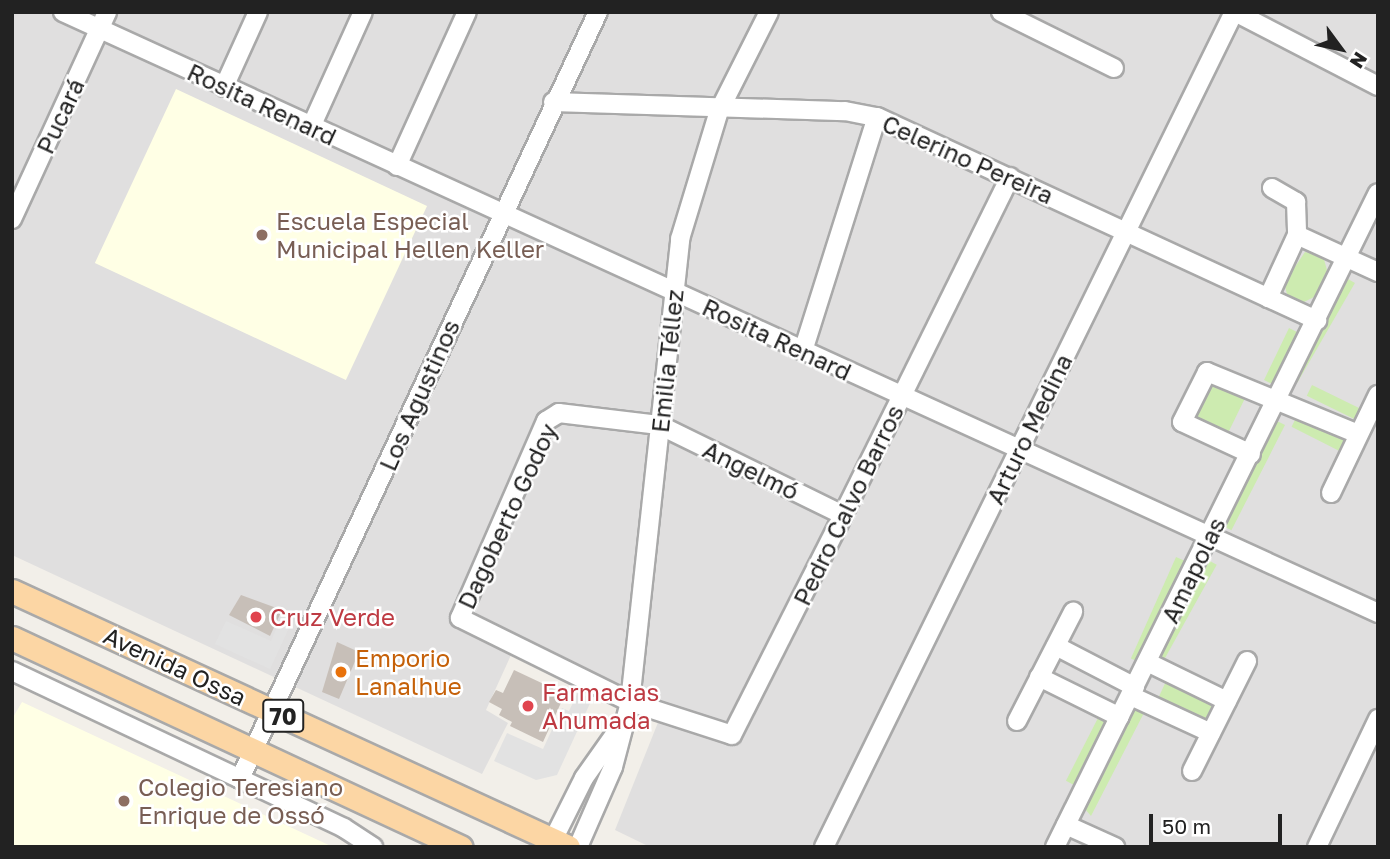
<!DOCTYPE html>
<html>
<head>
<meta charset="utf-8">
<style>
	body { margin:0 }
	#map { position:relative; width:1390px; height:859px; overflow:hidden; background:#f2efe9; font-family:"Golos Text",sans-serif }
	div>[style] { position:absolute }
	[style*='--x'] { left:calc(var(--x)*1px); top:calc(var(--y)*1px); width:calc(var(--w)*1px); rotate:calc(var(--a)*1deg) }
	.residential>* { inset:0; background:#e0dfdf }
	.education>* { inset:0; background:#ffffe5; transform-origin:0 0 }
	.grass>* { inset:0; background:#cdebb0; transform-origin:0 0 }
	.parking>* { inset:0; background:#e2e2e2 }
	.building>* { inset:0; background:#c7bfb8 }
	.roads { filter:drop-shadow(2px 0 #a9a9a9) drop-shadow(-2px 0 #a9a9a9) drop-shadow(0 2px #a9a9a9) drop-shadow(0 -2px #a9a9a9) }
	.minor>* { height:18px; margin:-9px; padding:0 9px; transform-origin:9px; border-radius:9px; background:#fff }
	.major>* { height:23px; margin:-11.5px; padding:0 11.5px; transform-origin:11.5px; border-radius:11.5px; background:#fcd6a4 }
	.dots>* { width:19px; height:19px; translate:-50% -50%; box-sizing:border-box; border:4px solid #fff; border-radius:50% }
	span { translate:-50% -50%; white-space:nowrap; text-align:center; line-height:1.15; -webkit-text-stroke:5px #fff; paint-order:stroke }
	.shield-label span { padding:2px 5px; background:#fff; border:2px solid; border-radius:5px; -webkit-text-stroke-width:0 }
	.shield-label { font-size:23px; color:#222; font-weight:700 }
	.street-label { font-size:24px; color:#222 }
	.education-label { font-size:24px; color:#785e54 }
	.left { translate:0 -50%; text-align:left }
	.health-label { font-size:24px; color:#be3a42 }
	.food-label { font-size:24px; color:#c56008 }
	.frame { position:absolute; inset:0; border:14px solid #222; pointer-events:none }
	.north { position:absolute; left:1306px; top:14px; width:70px; height:70px; -webkit-text-stroke:5px #fff; paint-order:stroke; rotate:123deg; font-size:19px; font-weight:700; line-height:28px; text-align:center; color:#222 }
	.north::after { content:''; display:block; margin:auto; width:24px; height:32px; background:#222; clip-path:polygon(50% 0,100% 100%,50% 72%,0 100%) }
	.scale { position:absolute; left:1149px; top:814px; width:133px; height:32px; box-sizing:border-box; border:4px solid #222; border-top:0; padding-left:9px; font-size:21px; line-height:24px; white-space:nowrap; color:#222; -webkit-text-stroke:5px #fff; paint-order:stroke }
</style>
</head>
<body>
<div id="map">
	<div class="residential">
		<div style="clip-path:polygon(12px 12px,1378px 12px,1378px 847px,650px 847px,615px 830px,665px 705px,516px 644px,486px 710px,508px 723px,482px 774px,12px 555px)"></div>
	</div>
	<div class="education">
		<div style="left:176px;top:89px;width:277px;height:192px;rotate:25deg"></div>
		<div style="clip-path:polygon(22px 702px,333px 847px,12px 847px,12px 719px)"></div>
	</div>
	<div class="grass">
		<div style="clip-path:polygon(1305px 252px,1323px 256px,1327px 270px,1316px 296px,1302px 303px,1287px 294px,1284px 283px)"></div>
		<div style="left:1348px;top:279px;width:8px;height:115px;rotate:30deg"></div>
		<div style="clip-path:polygon(1289px 328px,1297px 332px,1295px 340px,1272px 384px,1264px 380px)"></div>
		<div style="left:1208px;top:376px;width:43px;height:48px;rotate:26deg"></div>
		<div style="left:1312px;top:385px;width:58px;height:12px;rotate:26deg"></div>
		<div style="left:1297px;top:416px;width:57px;height:12px;rotate:27deg"></div>
		<div style="left:1277px;top:421px;width:9px;height:118px;rotate:27deg"></div>
		<div style="left:1176px;top:557px;width:10px;height:111px;rotate:24deg"></div>
		<div style="left:1208px;top:560px;width:10px;height:116px;rotate:29deg"></div>
		<div style="left:1168px;top:677px;width:56px;height:28px;rotate:25deg"></div>
		<div style="clip-path:polygon(1137px 702px,1147px 707px,1091px 816px,1085px 809px)"></div>
		<div style="left:1100px;top:714px;width:9px;height:75px;rotate:27deg"></div>
	</div>
	<div class="parking">
		<div style="clip-path:polygon(284px 611px,294px 617px,270px 669px,215px 644px,226px 621px,271px 641px)"></div>
		<div style="clip-path:polygon(578px 692px,592px 699px,557px 775px,536px 780px,494px 761px,507px 733px,543px 749px,562px 708px,569px 711px)"></div>
	</div>
	<div class="building">
		<div style="clip-path:polygon(241px 595px,282px 610px,270px 636px,229px 615px)"></div>
		<div style="clip-path:polygon(337px 642px,359px 652px,339px 699px,322px 692px)"></div>
		<div style="clip-path:polygon(514px 670px,565px 694px,543px 742px,510px 726px,512px 722px,499px 715px,502px 709px,489px 702px,496px 690px,503px 693px)"></div>
	</div>
	<div class="roads">
		<div class="minor">
			<div style="--x:63;--y:12;--w:1446;--a:24.56"></div>
			<div style="--x:1001;--y:12;--w:126;--a:26.4"></div>
			<div style="--x:1235;--y:12;--w:161;--a:27.4"></div>
			<div style="--x:224;--y:87;--w:82;--a:-65.6"></div>
			<div style="--x:553;--y:102;--w:292;--a:1.8"></div>
			<div style="--x:845;--y:111;--w:33;--a:11"></div>
			<div style="--x:877;--y:117;--w:485;--a:24.8"></div>
			<div style="--x:311;--y:127;--w:126;--a:-65.7"></div>
			<div style="--x:397;--y:166;--w:169;--a:-65.6"></div>
			<div style="--x:1272;--y:188;--w:28;--a:30"></div>
			<div style="--x:1296;--y:202;--w:33;--a:88"></div>
			<div style="--x:12;--y:219;--w:228;--a:-65.3"></div>
			<div style="--x:1268;--y:298;--w:69;--a:-65.3"></div>
			<div style="--x:1297;--y:235;--w:89;--a:24.6"></div>
			<div style="--x:803;--y:351;--w:245;--a:-72.5"></div>
			<div style="--x:1251;--y:454;--w:76;--a:-155.1"></div>
			<div style="--x:1182;--y:422;--w:56;--a:-63.4"></div>
			<div style="--x:1207;--y:372;--w:163;--a:22.3"></div>
			<div style="--x:1331;--y:493;--w:109;--a:-64.4"></div>
			<div style="--x:843;--y:515;--w:205;--a:-153.9"></div>
			<div style="--x:659;--y:425;--w:101;--a:-173.2"></div>
			<div style="--x:559;--y:413;--w:15;--a:148"></div>
			<div style="--x:546;--y:421;--w:215;--a:113.6"></div>
			<div style="--x:460;--y:618;--w:190;--a:26.3"></div>
			<div style="--x:630;--y:702;--w:107;--a:17.9"></div>
			<div style="--x:732;--y:735;--w:246;--a:-63.2"></div>
			<div style="--x:843;--y:515;--w:377;--a:-63.7"></div>
			<div style="--x:1056;--y:646;--w:89;--a:27.4"></div>
			<div style="--x:1147;--y:662;--w:89;--a:26"></div>
			<div style="--x:12;--y:671;--w:367;--a:25.3"></div>
			<div style="--x:344;--y:828;--w:35;--a:33"></div>
			<div style="--x:1039;--y:677;--w:90;--a:26.3"></div>
			<div style="--x:1131;--y:696;--w:88;--a:24.8"></div>
			<div style="--x:1017;--y:721;--w:123;--a:-62.8"></div>
			<div style="--x:1192;--y:771;--w:123;--a:-63.4"></div>
			<div style="--x:240;--y:779;--w:846;--a:-64.98"></div>
			<div style="--x:1066;--y:825;--w:54;--a:24.2"></div>
			<div style="--x:553;--y:840;--w:69;--a:-63.4"></div>
			<div style="--x:584;--y:778;--w:62;--a:-54.8"></div>
			<div style="--x:578;--y:847;--w:87;--a:-66.4"></div>
			<div style="--x:613;--y:767;--w:67;--a:-75.3"></div>
			<div style="--x:630;--y:702;--w:466;--a:-83.8"></div>
			<div style="--x:680;--y:239;--w:134;--a:-73.1"></div>
			<div style="--x:719;--y:111;--w:111;--a:-63.2"></div>
			<div style="--x:824;--y:847;--w:930;--a:-63.85"></div>
			<div style="--x:1055;--y:847;--w:729;--a:-63.72"></div>
			<div style="--x:1317;--y:847;--w:142;--a:-64.5"></div>
		</div>
		<div class="major">
			<div style="--x:12;--y:591;--w:612;--a:24.72"></div>
			<div style="--x:12;--y:638;--w:495;--a:25"></div>
		</div>
	</div>
	<div class="dots">
		<div style="left:262px;top:235px;background:#8d6e63"></div>
		<div style="left:256px;top:617px;background:#e0444e"></div>
		<div style="left:341px;top:672px;background:#e8710a"></div>
		<div style="left:528px;top:706px;background:#e0444e"></div>
		<div style="left:124px;top:801px;background:#8d6e63"></div>
	</div>
	<div class="shield-label">
		<span style="left:283px;top:716px">70</span>
	</div>
	<div class="street-label">
		<span style="left:262px;top:104px;rotate:25deg">Rosita Renard</span>
		<span style="left:60px;top:116px;rotate:-65deg">Pucará</span>
		<span style="left:968px;top:159px;rotate:24deg">Celerino Pereira</span>
		<span style="left:777px;top:339px;rotate:25deg">Rosita Renard</span>
		<span style="left:667px;top:361px;rotate:-84deg">Emilia Téllez</span>
		<span style="left:419px;top:395px;rotate:-66deg">Los Agustinos</span>
		<span style="left:1029px;top:429px;rotate:-64deg">Arturo Medina</span>
		<span style="left:751px;top:470px;rotate:26deg">Angelmó</span>
		<span style="left:848px;top:505px;rotate:-64deg">Pedro Calvo Barros</span>
		<span style="left:507px;top:516px;rotate:-65deg">Dagoberto Godoy</span>
		<span style="left:1193px;top:570px;rotate:-64deg">Amapolas</span>
		<span style="left:175px;top:666px;rotate:25deg">Avenida Ossa</span>
	</div>
	<div class="education-label">
		<span class="left" style="left:276px;top:235px">Escuela Especial<br>Municipal Hellen Keller</span>
		<span class="left" style="left:138px;top:801px">Colegio Teresiano<br>Enrique de Ossó</span>
	</div>
	<div class="health-label">
		<span class="left" style="left:270px;top:617px">Cruz Verde</span>
		<span class="left" style="left:542px;top:706px">Farmacias<br>Ahumada</span>
	</div>
	<div class="food-label">
		<span class="left" style="left:355px;top:672px">Emporio<br>Lanalhue</span>
	</div>
	<div class="frame"></div>
	<div class="north">N</div>
	<div class="scale">50 m</div>
</div>
</body>
</html>
